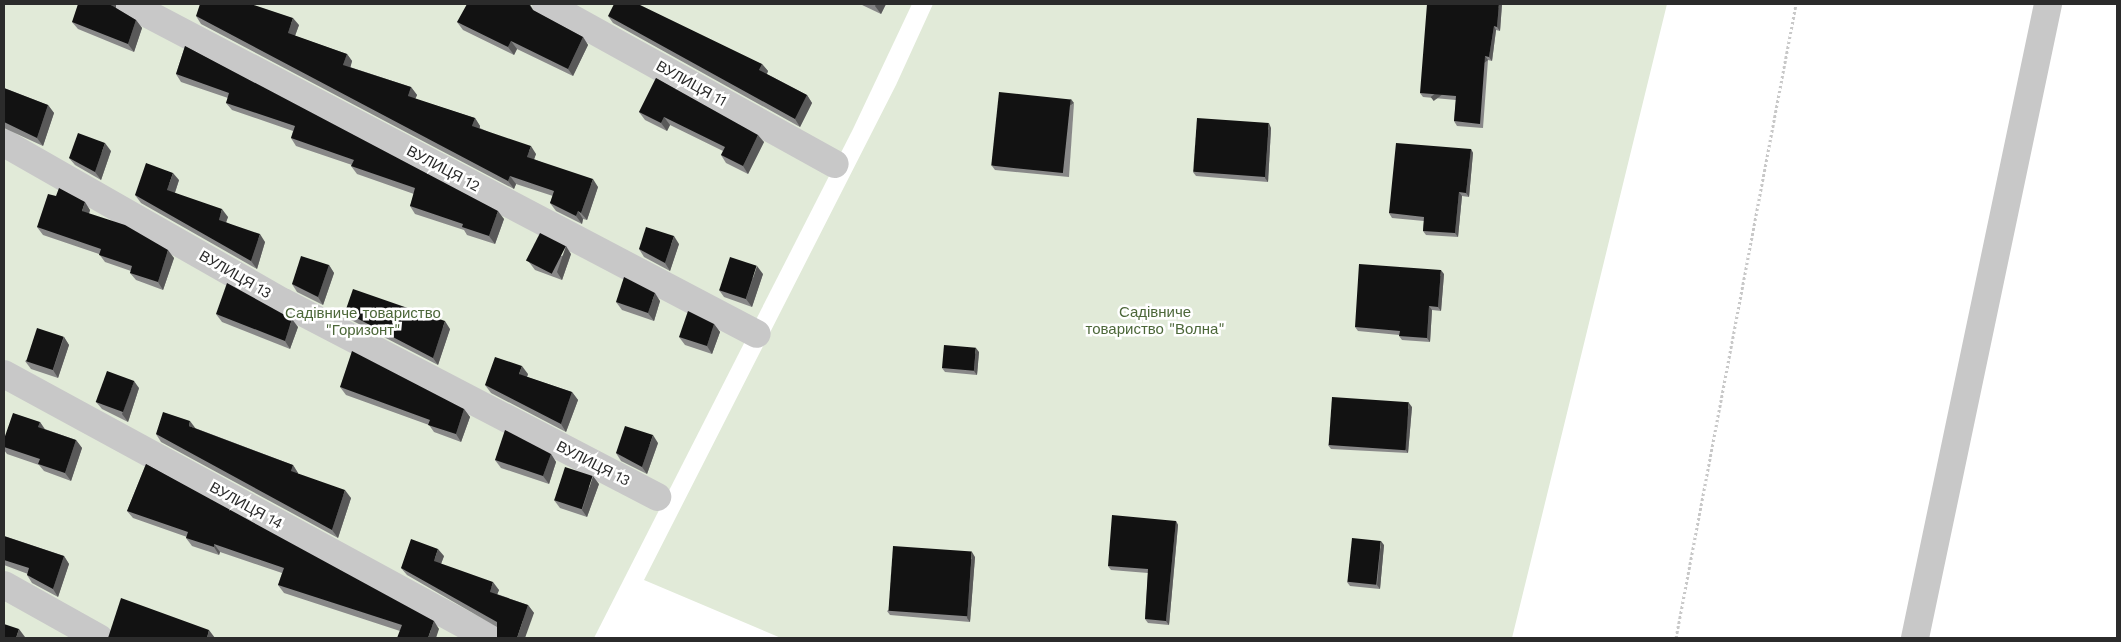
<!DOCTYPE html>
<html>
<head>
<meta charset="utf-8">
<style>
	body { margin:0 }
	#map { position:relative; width:2121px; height:642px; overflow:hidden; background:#fff; font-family:"Work Sans",sans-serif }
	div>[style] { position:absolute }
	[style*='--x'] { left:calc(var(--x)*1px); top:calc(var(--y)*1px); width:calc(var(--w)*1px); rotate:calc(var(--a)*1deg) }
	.green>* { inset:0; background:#e1ead8 }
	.path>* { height:3px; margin-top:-1.5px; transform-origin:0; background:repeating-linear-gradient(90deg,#c8c8c8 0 2.5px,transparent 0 5px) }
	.minor>* { height:28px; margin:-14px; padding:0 14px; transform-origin:14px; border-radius:14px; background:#c8c8c8 }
	.wall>* { inset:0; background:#888 }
	.shaded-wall>* { inset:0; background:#595959; transform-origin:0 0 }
	.building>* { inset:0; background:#121212; transform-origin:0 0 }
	span { translate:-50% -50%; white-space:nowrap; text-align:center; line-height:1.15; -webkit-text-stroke:5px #fff; paint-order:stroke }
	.street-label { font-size:15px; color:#2b2b2b }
	.park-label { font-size:15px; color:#4c6739 }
	.frame { position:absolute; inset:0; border:5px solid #2b2b2b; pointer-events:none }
</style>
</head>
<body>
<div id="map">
	<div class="green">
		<div style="clip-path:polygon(4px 4px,912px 4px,853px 129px,594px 638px,4px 638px)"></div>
		<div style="clip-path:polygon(933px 4px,1667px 4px,1512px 638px,781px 638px,644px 580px,896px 85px)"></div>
	</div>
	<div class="path">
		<div style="--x:1676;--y:638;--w:645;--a:-79.28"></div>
	</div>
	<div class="minor">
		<div style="--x:129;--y:4;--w:709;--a:27.72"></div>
		<div style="--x:546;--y:4;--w:330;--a:29"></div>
		<div style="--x:4;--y:143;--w:321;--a:29.7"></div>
		<div style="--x:283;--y:302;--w:422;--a:27.5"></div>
		<div style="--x:4;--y:374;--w:552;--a:28.56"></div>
		<div style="--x:4;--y:585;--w:109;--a:29.2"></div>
		<div style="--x:1915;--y:638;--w:648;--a:-78.15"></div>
	</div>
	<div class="wall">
		<div style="clip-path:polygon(530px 4px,534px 11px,583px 37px,588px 45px,573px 76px,517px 49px,514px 55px,463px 30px,457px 22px)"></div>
		<div style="clip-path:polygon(860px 4px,886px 4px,881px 14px)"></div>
		<div style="clip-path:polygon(1502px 4px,1500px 31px,1496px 30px,1492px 61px,1488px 60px,1483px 128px,1457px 126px,1454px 121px,1456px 100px,1423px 97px,1420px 93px)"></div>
		<div style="clip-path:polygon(116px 8px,136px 20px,142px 28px,134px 52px,78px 29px,72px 22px)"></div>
		<div style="clip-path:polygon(196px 16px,299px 25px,295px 36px,347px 54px,352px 61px,350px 67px,411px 87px,417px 95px,415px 99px,475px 118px,480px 126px,480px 128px,536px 154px,534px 159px,598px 187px,587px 220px,583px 219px,582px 224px,556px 211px,550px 203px,553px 196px,516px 184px,514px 189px,201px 24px)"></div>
		<div style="clip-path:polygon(608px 16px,762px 64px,768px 71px,767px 74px,807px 95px,812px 103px,800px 127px,613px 23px)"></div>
		<div style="clip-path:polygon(185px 46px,504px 219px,495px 244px,467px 235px,464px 230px,415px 214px,410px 206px,414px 194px,357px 174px,351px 166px,352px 165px,296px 146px,291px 138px,293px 131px,232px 110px,226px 103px,228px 98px,181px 82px,176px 74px)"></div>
		<div style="clip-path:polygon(656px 78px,764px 142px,748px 174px,726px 163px,721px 155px,723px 151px,670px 125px,667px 131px,645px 120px,639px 112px)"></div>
		<div style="clip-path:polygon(4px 88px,48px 105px,54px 113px,43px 146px,4px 128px)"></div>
		<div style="clip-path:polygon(1074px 103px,1069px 177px,995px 170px,992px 166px)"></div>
		<div style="clip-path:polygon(1271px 128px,1268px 182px,1196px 176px,1193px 172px)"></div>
		<div style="clip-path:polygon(1471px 149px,1473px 153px,1469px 197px,1462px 196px,1458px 237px,1426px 235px,1423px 231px,1424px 221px,1392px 218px,1389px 213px)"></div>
		<div style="clip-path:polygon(111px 151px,101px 180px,75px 165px,69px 158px)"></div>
		<div style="clip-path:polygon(179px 180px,175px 193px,228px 217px,226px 222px,265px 242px,257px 269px,141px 203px,135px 195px)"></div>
		<div style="clip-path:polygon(90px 210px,89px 214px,174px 258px,163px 290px,136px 280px,130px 273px,131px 271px,105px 262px,99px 254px,43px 235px,37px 227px)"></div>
		<div style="clip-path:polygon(679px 244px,670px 271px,644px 257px,639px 249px)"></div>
		<div style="clip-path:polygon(571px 254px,562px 280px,535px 270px,529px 262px)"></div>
		<div style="clip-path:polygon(329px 265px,334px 273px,323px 305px,297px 292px,292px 284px)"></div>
		<div style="clip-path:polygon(763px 274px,752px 307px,724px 297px,719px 290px)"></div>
		<div style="clip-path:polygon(1444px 274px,1441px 311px,1432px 310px,1430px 342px,1402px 340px,1399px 336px,1399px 335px,1358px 331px,1355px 327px)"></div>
		<div style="clip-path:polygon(660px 301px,654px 321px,622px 310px,616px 302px)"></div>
		<div style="clip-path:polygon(345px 312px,450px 329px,438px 365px,351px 320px)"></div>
		<div style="clip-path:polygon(216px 314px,298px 327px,290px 349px,222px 322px)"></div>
		<div style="clip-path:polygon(714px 324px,720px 332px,712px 354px,685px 345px,679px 337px)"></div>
		<div style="clip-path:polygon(64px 337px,69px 345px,58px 378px,31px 369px,25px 361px)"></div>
		<div style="clip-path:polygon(979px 352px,977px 375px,945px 372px,942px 368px)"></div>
		<div style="clip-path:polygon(528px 374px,527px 377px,572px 392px,578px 400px,566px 432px,491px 393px,485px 385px)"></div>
		<div style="clip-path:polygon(340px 387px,464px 409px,470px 417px,461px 442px,434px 432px,429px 425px,346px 395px)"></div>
		<div style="clip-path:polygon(139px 388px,128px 422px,102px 409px,96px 402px)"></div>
		<div style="clip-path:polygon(1412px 407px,1408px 453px,1331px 449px,1328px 445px)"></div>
		<div style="clip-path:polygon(40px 422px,45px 429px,76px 440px,82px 448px,71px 481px,44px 471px,39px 465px,7px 454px,4px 450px,4px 439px)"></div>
		<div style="clip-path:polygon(195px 428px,293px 465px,298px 473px,298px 474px,351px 498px,338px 538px,161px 442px,156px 434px)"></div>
		<div style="clip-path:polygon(658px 443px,647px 474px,621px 461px,616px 453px)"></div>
		<div style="clip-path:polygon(551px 454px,556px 462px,549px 484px,501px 468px,495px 460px)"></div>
		<div style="clip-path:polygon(146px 464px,439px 629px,400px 631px,284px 593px,278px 585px,282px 573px,220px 552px,219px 555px,192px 546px,186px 538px,187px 537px,133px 518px,127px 511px)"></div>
		<div style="clip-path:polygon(599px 484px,587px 517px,560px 508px,554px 500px)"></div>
		<div style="clip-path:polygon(1176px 521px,1178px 525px,1169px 625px,1148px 623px,1145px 619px,1148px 573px,1111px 570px,1108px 566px)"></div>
		<div style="clip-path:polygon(4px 536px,64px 556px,69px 564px,58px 597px,32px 583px,27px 575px,28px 574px,4px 565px)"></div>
		<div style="clip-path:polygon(1384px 545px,1380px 589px,1350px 586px,1347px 582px)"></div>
		<div style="clip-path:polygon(444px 556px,441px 564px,499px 590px,497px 594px,528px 605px,534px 613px,497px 637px,497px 627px,407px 575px,401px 568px)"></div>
		<div style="clip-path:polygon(975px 557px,970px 622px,890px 615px,887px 611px)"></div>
	</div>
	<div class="shaded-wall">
		<div style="clip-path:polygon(111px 4px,116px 4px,116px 13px,111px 5px)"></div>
		<div style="clip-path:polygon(876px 4px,886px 4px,881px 14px,875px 6px)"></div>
		<div style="clip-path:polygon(1499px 4px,1502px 4px,1500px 31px,1497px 27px)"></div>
		<div style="clip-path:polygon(293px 18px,299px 25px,293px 41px,288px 33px)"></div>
		<div style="clip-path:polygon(136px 20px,142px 28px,134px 52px,128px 44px)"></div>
		<div style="clip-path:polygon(1494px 26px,1496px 30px,1492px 61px,1489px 57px)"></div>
		<div style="clip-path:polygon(583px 37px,588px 45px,573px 76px,568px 69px)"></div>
		<div style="clip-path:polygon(511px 41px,517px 49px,514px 55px,508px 47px)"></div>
		<div style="clip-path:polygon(347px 54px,352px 61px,349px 73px,343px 65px)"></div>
		<div style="left:1485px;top:56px;width:5px;height:68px;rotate:53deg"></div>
		<div style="clip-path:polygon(762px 64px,768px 71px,765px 78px,759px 70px)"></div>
		<div style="clip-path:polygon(411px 87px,417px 95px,413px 104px,408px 96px)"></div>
		<div style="clip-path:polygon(807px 95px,812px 103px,800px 127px,795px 119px)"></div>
		<div style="left:1071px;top:99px;width:5px;height:74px;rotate:53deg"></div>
		<div style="clip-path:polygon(48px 105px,54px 113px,43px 146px,37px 138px)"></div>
		<div style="clip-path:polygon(664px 117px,670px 125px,667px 131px,661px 123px)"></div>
		<div style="clip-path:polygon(475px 118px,480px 126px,478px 134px,472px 126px)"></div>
		<div style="clip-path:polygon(1269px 123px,1271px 128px,1268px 182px,1265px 178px)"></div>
		<div style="clip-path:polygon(758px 135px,764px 142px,748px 174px,743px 166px)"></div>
		<div style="clip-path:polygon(105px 143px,111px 151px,101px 180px,95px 172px)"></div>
		<div style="clip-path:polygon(531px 146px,536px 154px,532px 165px,527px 157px)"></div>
		<div style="clip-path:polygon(1471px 149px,1473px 153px,1469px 197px,1466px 193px)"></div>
		<div style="clip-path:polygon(173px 173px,179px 180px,173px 198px,167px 190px)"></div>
		<div style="clip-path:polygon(510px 176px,516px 184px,514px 189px,508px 181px)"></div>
		<div style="clip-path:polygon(593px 179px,598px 187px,587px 220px,581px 213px)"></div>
		<div style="clip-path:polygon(1459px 192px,1462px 196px,1458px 237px,1455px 233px)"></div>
		<div style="clip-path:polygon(85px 202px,90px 210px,87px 219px,82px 211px)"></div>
		<div style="clip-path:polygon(222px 209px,228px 217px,224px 228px,219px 220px)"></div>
		<div style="clip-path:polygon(498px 211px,504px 219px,495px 244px,489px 236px)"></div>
		<div style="clip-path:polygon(578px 211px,583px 219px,582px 224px,576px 216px)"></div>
		<div style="clip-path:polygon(260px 234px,265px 242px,257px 269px,251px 261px)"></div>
		<div style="clip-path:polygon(674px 236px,679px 244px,670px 271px,665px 263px)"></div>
		<div style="clip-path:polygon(566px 246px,571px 254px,562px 280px,557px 272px)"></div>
		<div style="clip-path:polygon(168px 250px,174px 258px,163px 290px,158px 282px)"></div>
		<div style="clip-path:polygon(329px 265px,334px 273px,323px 305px,318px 297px)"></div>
		<div style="clip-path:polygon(757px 266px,763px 274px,752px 307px,746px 299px)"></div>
		<div style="clip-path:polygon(1441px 270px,1444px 274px,1441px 311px,1438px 307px)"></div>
		<div style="clip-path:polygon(655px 293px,660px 301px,654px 321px,648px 313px)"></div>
		<div style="clip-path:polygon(1429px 306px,1432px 310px,1430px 342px,1427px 338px)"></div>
		<div style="clip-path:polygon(292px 319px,298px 327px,290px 349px,285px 341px)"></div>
		<div style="clip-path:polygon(445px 321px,450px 329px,438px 365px,433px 358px)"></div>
		<div style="clip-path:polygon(714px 324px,720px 332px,712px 354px,707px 346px)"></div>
		<div style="clip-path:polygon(64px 337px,69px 345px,58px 378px,53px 370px)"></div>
		<div style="clip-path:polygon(976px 348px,979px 352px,977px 375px,974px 371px)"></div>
		<div style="clip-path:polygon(522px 366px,528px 374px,525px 382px,519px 374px)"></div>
		<div style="clip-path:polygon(134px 381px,139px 388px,128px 422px,122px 414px)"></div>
		<div style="clip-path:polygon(572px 392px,578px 400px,566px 432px,561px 424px)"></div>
		<div style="clip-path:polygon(1409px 403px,1412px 407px,1408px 453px,1405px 449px)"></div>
		<div style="clip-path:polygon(464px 409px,470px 417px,461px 442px,456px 434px)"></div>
		<div style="clip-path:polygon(190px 421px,196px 429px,189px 426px)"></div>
		<div style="clip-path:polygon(40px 422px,45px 430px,38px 427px)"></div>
		<div style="clip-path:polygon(653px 435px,658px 443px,647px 474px,642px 467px)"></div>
		<div style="clip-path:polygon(76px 440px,82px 448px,71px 481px,65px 473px)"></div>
		<div style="clip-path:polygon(551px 454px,556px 462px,549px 484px,543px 476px)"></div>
		<div style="clip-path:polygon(293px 465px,298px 473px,296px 479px,291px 471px)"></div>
		<div style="clip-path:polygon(593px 476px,599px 484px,587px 517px,582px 510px)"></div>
		<div style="clip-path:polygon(345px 490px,351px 498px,338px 538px,332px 530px)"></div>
		<div style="clip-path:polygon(1176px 521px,1178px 525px,1169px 625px,1166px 621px)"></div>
		<div style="clip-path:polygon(1381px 541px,1384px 545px,1380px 589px,1377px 585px)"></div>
		<div style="clip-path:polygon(214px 544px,220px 552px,219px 555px,214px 547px)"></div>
		<div style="clip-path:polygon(438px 549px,444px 556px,439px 569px,434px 561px)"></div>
		<div style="clip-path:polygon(972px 552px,975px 557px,970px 622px,967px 618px)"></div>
		<div style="clip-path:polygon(64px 556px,69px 564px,58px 597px,53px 589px)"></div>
		<div style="clip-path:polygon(493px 582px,499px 590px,495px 600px,490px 592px)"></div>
		<div style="clip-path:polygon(528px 605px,534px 613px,525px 638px,517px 638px)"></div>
		<div style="clip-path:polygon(434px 621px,439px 629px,436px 638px,428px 638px)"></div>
		<div style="clip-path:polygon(19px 629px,25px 637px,24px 638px,16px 638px)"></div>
		<div style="clip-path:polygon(209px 630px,215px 638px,207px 638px)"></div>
	</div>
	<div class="building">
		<div style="clip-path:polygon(78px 4px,111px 4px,111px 5px,136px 20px,128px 44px,72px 22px)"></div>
		<div style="clip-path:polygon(200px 4px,251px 4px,293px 18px,288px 33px,347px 54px,343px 65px,411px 87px,408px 96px,475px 118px,472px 126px,531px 146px,527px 157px,593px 179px,581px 213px,578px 211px,576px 216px,550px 203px,554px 191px,510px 176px,508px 181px,196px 16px)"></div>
		<div style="clip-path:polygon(467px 4px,529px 4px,533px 10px,583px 37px,568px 69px,511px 41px,508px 47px,457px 22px)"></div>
		<div style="clip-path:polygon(614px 4px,638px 4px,762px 64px,759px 70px,807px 95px,795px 119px,608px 16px)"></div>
		<div style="clip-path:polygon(1427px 4px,1499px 4px,1497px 27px,1494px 26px,1489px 57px,1485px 56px,1480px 124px,1454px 121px,1456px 96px,1420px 93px)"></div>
		<div style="clip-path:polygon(185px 46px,498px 211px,489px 236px,462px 227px,463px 224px,410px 206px,415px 188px,351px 166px,354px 160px,291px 138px,295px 126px,226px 103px,229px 93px,176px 74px)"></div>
		<div style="clip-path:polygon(656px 78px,758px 135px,743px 166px,721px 155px,725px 147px,664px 117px,661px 123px,639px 112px)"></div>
		<div style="clip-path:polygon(4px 88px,48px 105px,37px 138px,4px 122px)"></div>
		<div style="left:999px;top:92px;width:72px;height:74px;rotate:6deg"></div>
		<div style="left:1197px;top:118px;width:72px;height:54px;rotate:4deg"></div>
		<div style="clip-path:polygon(78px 133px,105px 143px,95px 172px,69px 158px)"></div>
		<div style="clip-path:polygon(1396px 143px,1471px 149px,1466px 193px,1459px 192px,1455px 233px,1423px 231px,1424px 217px,1389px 213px)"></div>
		<div style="clip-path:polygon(146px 163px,173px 173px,167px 190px,222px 209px,219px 220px,260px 234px,251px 261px,135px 195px)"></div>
		<div style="clip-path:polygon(59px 188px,85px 202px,82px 211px,125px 225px,168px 250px,158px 282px,130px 273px,132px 266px,99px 255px,101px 249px,37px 227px,48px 194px,56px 196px)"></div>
		<div style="clip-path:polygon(646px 227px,674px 236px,665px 263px,639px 249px)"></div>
		<div style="left:540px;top:233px;width:29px;height:31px;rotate:27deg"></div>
		<div style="clip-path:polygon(301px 256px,329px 265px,318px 297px,292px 284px)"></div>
		<div style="left:730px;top:257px;width:28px;height:35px;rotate:18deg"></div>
		<div style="clip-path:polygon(1359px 264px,1441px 270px,1438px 307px,1429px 306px,1427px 338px,1399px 336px,1400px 331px,1355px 327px)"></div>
		<div style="clip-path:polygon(624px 277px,655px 293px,648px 313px,616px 302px)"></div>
		<div style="clip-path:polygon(227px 283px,292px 319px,285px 341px,216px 314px)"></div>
		<div style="clip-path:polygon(353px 289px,445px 321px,433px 358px,345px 312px)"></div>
		<div style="clip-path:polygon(688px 311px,714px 324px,707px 346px,679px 337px)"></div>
		<div style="left:37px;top:328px;width:28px;height:35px;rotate:18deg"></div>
		<div style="left:944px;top:345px;width:32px;height:23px;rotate:5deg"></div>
		<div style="clip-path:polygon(352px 351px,464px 409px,456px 434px,428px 425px,430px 420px,340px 387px)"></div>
		<div style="clip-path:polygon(495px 357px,522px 366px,519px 374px,572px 392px,561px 424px,485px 385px)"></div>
		<div style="left:107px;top:371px;width:29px;height:33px;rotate:20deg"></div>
		<div style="left:1332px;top:397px;width:77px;height:48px;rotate:4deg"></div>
		<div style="clip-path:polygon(163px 412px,190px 421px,189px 426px,293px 465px,291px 471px,345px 490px,332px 530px,156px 434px)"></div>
		<div style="clip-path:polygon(13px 413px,40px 422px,38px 427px,76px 440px,65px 473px,38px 464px,40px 459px,4px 447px,4px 439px)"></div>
		<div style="clip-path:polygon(625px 426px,653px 435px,642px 467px,616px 453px)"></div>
		<div style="clip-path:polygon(505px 430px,551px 454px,543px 476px,495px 460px)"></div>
		<div style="clip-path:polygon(146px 464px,434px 621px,428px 638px,397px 638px,402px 625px,278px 585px,284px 568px,214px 544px,214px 547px,186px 538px,188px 532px,127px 511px)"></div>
		<div style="left:565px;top:467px;width:29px;height:35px;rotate:18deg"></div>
		<div style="clip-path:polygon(1112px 515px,1176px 521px,1166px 621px,1145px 619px,1148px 569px,1108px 566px)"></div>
		<div style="clip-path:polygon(4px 536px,64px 556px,53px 589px,27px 575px,29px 568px,4px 560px)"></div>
		<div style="left:1352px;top:538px;width:29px;height:44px;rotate:6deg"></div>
		<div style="clip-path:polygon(411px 539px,438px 549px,434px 561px,493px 582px,490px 592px,528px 605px,517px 638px,496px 638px,497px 637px,497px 622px,401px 568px)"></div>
		<div style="left:893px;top:546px;width:79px;height:65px;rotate:4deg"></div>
		<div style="clip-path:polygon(121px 598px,209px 630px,207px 638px,108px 638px)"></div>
		<div style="clip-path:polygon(4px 624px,19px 629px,16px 638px,4px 638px)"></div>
	</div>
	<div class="street-label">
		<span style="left:691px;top:84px;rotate:29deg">ВУЛИЦЯ 11</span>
		<span style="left:443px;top:169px;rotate:28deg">ВУЛИЦЯ 12</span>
		<span style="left:235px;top:275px;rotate:30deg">ВУЛИЦЯ 13</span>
		<span style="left:593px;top:464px;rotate:27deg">ВУЛИЦЯ 13</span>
		<span style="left:246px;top:506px;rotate:29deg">ВУЛИЦЯ 14</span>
	</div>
	<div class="park-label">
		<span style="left:1155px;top:321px">Садівниче<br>товариство "Волна"</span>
		<span style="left:363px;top:322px">Садівниче товариство<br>"Горизонт"</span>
	</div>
	<div class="frame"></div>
</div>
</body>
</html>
